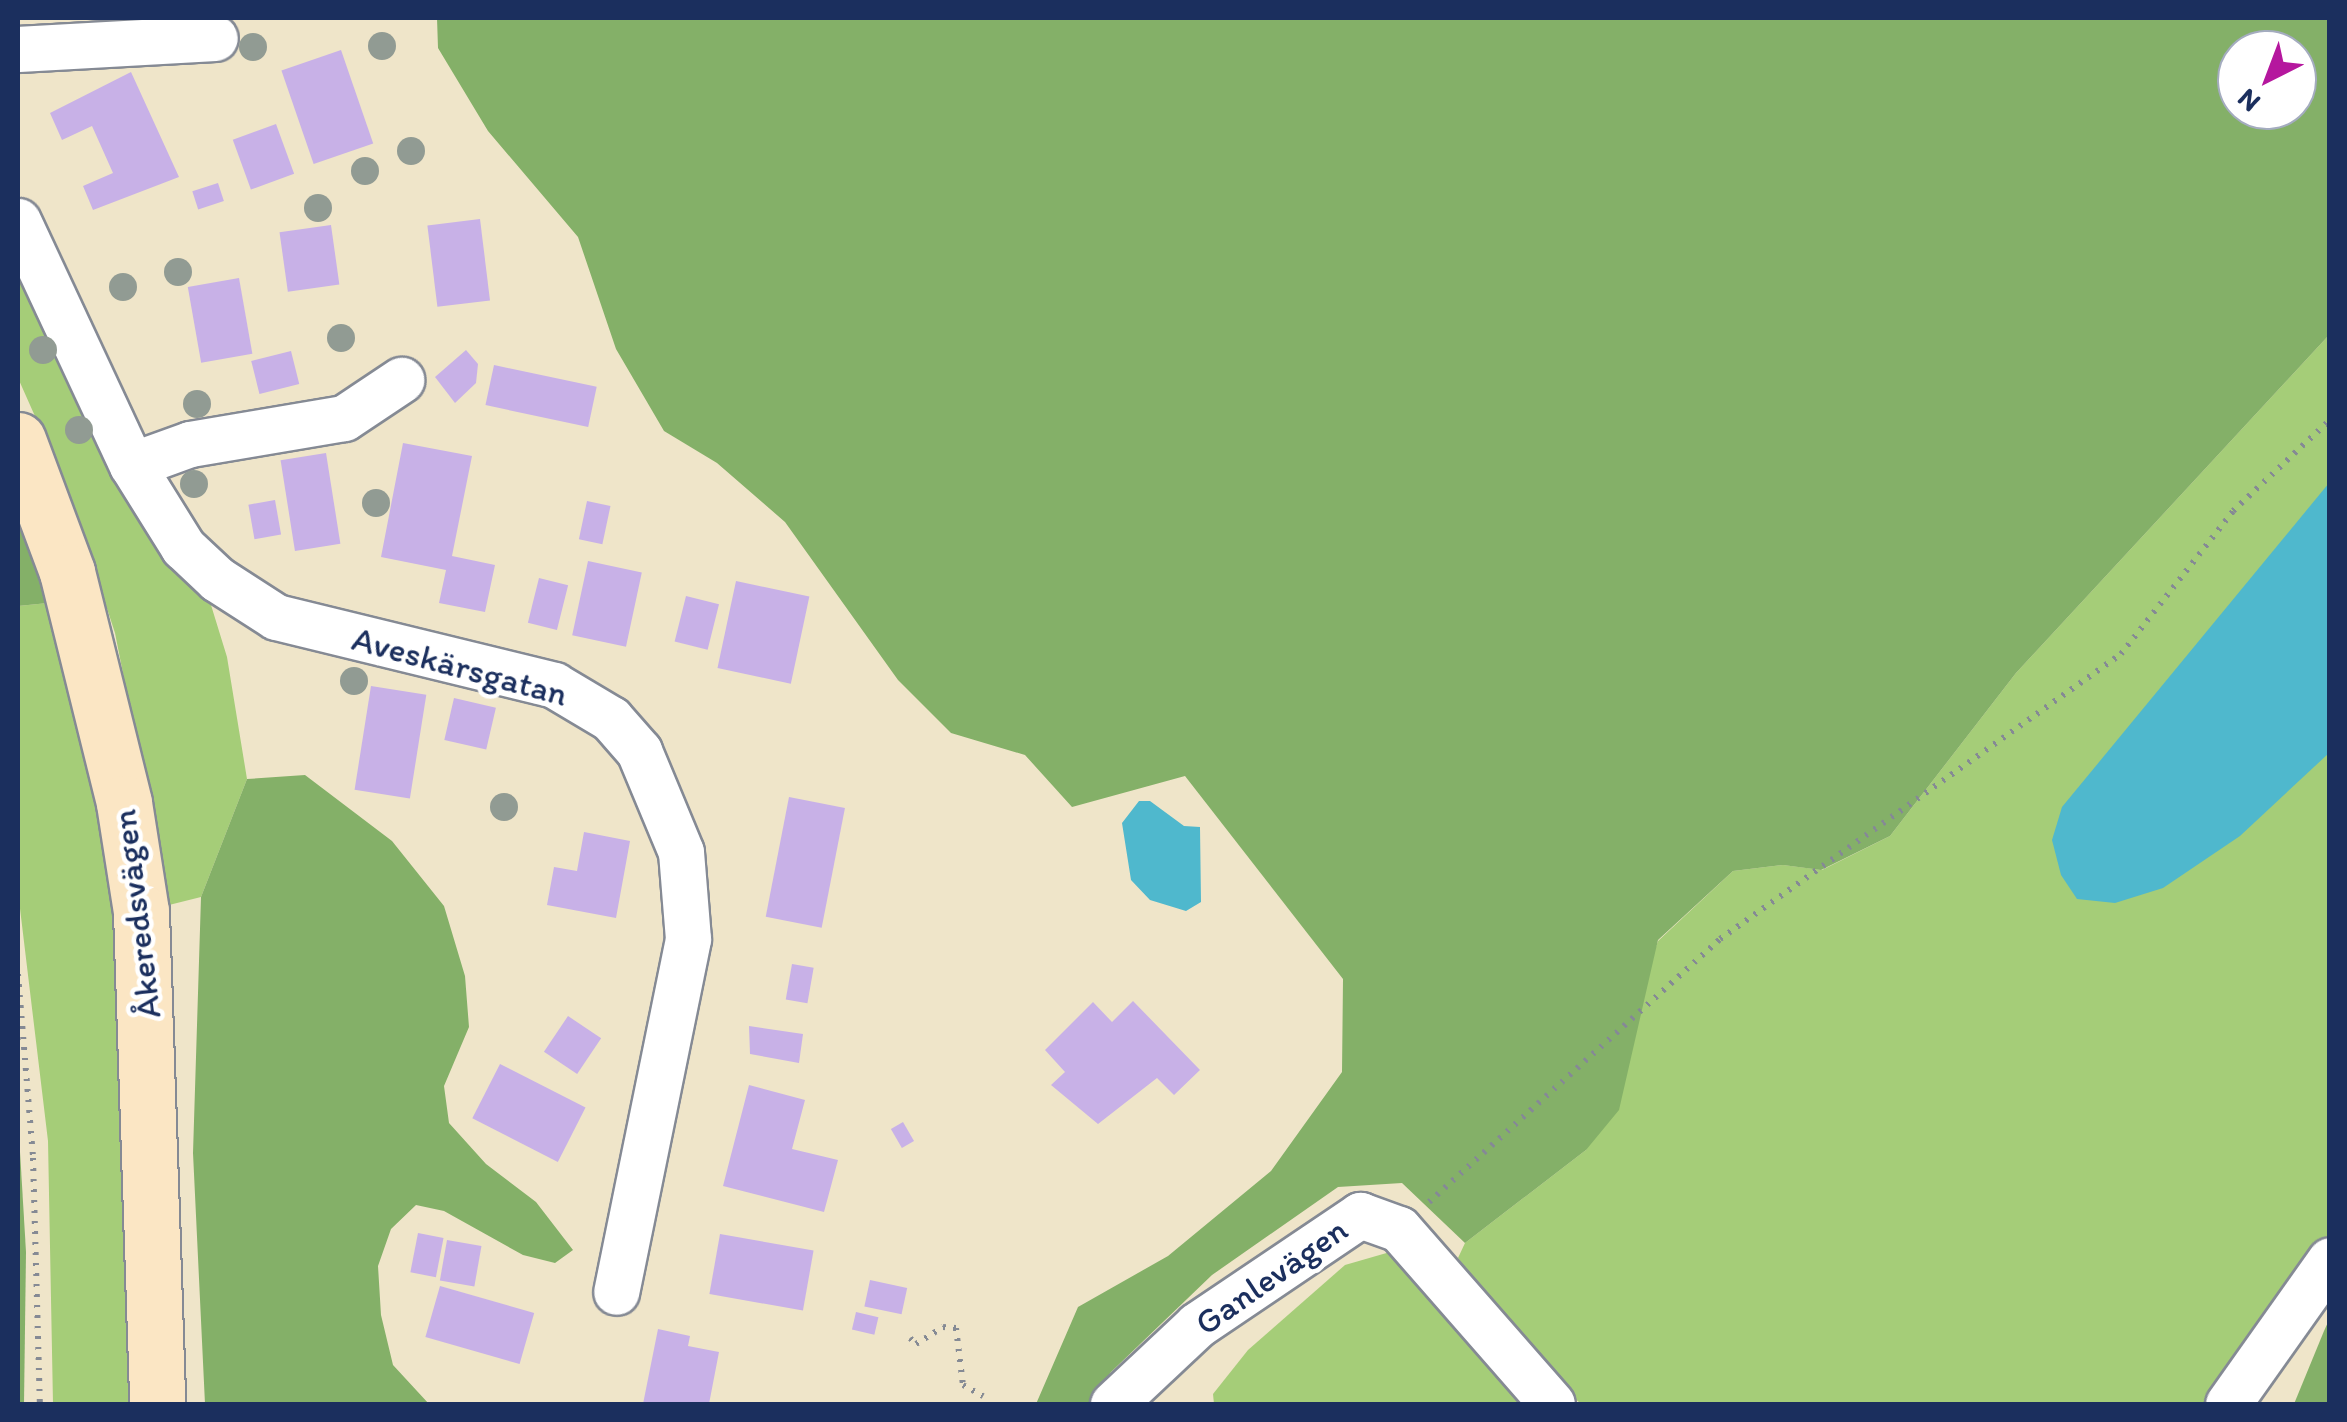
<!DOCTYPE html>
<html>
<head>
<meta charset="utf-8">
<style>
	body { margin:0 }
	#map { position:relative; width:2347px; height:1422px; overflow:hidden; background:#efe5c9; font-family:Itim,sans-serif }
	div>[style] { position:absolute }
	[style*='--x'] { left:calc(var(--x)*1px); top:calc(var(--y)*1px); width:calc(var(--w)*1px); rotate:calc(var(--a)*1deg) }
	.green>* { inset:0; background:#a5cd78 }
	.forest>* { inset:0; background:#84b068 }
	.water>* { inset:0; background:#4fb8cd }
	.building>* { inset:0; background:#c8b1e7; transform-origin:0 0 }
	.path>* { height:6px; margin-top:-3px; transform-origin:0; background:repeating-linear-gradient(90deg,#858a94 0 2.5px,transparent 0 10.5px) }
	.roads { filter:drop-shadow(2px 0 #858a94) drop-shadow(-2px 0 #858a94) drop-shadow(0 2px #858a94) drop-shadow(0 -2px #858a94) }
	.street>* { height:45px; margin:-22.5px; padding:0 22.5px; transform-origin:22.5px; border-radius:22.5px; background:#fff }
	.secondary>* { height:55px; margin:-27.5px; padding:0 27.5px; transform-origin:27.5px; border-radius:27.5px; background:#fbe6c4 }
	.trees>* { width:28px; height:28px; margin:-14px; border-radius:50%; background:#919b93 }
	span { translate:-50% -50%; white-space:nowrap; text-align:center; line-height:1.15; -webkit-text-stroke:9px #fff; paint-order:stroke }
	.street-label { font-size:35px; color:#1b2f5e }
	.frame { position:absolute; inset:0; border:20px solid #1b2f5e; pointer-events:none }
	.north { position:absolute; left:2217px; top:30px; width:100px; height:100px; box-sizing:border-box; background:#fff; border:2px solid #a4acbf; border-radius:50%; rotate:222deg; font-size:28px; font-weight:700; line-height:40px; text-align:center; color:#1b2f5e }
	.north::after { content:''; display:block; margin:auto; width:35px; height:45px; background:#b5179e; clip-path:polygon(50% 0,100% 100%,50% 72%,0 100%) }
</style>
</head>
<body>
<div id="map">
	<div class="green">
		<div style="clip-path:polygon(18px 243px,207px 592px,227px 657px,247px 779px,201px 897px,169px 905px,115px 633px,70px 495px,18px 378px)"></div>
		<div style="clip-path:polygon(2329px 335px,2329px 1233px,2267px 1332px,2204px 1404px,1579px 1402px,1538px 1369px,1458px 1258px,1465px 1243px,1586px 1150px,1658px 941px,1733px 871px,1783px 865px,1822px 870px,1890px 836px,2016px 673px)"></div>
		<div style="clip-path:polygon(48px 603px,98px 794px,130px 1039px,130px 1404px,53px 1404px,48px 1141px,18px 892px,18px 606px)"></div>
		<div style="clip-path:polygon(1390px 1252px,1530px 1404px,1214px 1404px,1213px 1394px,1248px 1350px,1345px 1265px)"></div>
	</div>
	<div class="forest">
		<div style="clip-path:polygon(evenodd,437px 18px,2329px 18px,2329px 335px,2016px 673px,1890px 836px,1821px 870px,1783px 865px,1733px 871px,1658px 940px,1619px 1110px,1586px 1150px,1465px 1243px,1402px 1183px,1338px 1187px,1212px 1275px,1111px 1372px,1089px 1404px,1036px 1404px,1078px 1307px,1168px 1256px,1271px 1171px,1342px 1072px,1343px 979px,1185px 776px,1072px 807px,1025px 755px,951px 733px,898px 680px,785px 522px,717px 463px,664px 431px,616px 349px,578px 237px,488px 131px,438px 48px,437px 18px,2237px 50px,2297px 50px,2297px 110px,2237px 110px,2237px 50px)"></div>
		<div style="clip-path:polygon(18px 510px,48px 603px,18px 606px)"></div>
		<div style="clip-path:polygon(305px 775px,392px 841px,444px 906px,465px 976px,469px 1027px,444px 1086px,449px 1123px,486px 1164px,536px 1202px,573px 1250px,555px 1263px,523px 1255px,444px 1211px,416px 1205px,391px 1229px,378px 1266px,381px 1315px,393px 1365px,429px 1404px,205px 1404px,193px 1153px,201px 897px,247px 779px)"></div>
		<div style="clip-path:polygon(18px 1118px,26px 1252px,24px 1404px,18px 1404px)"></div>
		<div style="clip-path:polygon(2329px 1320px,2329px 1404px,2294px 1404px,2324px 1331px)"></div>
	</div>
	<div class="water">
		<div style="clip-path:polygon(2329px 483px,2329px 753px,2240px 836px,2163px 888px,2115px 903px,2077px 899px,2061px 875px,2052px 840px,2062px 807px)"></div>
		<div style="clip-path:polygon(1139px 801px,1150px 801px,1184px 826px,1200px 827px,1201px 902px,1186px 911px,1150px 900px,1131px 880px,1122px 823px)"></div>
	</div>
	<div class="building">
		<div style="left:341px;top:50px;width:99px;height:63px;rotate:71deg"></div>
		<div style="clip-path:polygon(131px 72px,179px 177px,93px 210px,83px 186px,113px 173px,92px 126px,62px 140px,50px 113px)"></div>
		<div style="left:276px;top:124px;width:53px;height:46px;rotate:70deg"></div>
		<div style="left:218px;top:183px;width:19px;height:27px;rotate:72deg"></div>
		<div style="left:480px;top:219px;width:82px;height:53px;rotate:83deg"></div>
		<div style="left:331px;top:225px;width:60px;height:52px;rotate:82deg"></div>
		<div style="left:239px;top:278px;width:77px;height:52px;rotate:80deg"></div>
		<div style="clip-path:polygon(466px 350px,478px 364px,476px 383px,455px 403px,435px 377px)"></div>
		<div style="left:291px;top:351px;width:34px;height:41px;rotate:76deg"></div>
		<div style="left:494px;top:365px;width:105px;height:41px;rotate:12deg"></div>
		<div style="clip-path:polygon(403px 443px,472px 456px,452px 556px,495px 565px,485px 612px,439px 603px,446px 570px,381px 557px)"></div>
		<div style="left:326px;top:453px;width:92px;height:46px;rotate:81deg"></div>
		<div style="left:275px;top:500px;width:35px;height:27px;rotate:80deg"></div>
		<div style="left:587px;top:501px;width:24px;height:39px;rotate:12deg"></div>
		<div style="left:588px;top:561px;width:55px;height:76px;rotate:12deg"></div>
		<div style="left:539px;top:578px;width:30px;height:46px;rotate:14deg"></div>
		<div style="left:736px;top:581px;width:75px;height:89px;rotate:12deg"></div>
		<div style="left:686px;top:596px;width:34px;height:47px;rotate:14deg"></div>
		<div style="left:371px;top:686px;width:56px;height:105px;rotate:9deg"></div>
		<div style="left:454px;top:698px;width:43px;height:43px;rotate:13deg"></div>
		<div style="left:789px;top:797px;width:57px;height:122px;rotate:11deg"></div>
		<div style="clip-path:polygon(584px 832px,630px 841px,616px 918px,547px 905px,554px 867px,577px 871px)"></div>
		<div style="left:792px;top:964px;width:22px;height:36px;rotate:10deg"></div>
		<div style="clip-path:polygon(1133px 1001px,1200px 1070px,1174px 1095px,1157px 1078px,1098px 1124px,1051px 1085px,1065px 1072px,1045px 1050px,1093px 1002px,1112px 1022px)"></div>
		<div style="left:568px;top:1016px;width:40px;height:43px;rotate:34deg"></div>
		<div style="clip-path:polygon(749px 1026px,803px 1034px,799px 1063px,750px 1054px)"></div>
		<div style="left:500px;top:1064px;width:96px;height:61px;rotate:27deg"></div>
		<div style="clip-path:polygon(749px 1085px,805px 1100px,792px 1149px,838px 1160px,824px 1212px,723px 1186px)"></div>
		<div style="left:903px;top:1122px;width:22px;height:14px;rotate:60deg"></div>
		<div style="left:418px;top:1233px;width:26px;height:40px;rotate:11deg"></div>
		<div style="left:720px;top:1234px;width:95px;height:61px;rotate:10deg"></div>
		<div style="left:447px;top:1240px;width:35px;height:41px;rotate:10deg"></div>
		<div style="left:870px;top:1280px;width:38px;height:27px;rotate:12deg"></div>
		<div style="left:440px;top:1286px;width:98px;height:53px;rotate:16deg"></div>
		<div style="left:856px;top:1312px;width:23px;height:18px;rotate:13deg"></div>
		<div style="clip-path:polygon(658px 1329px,690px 1336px,688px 1346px,719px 1352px,709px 1404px,643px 1404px)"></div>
	</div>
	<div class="path">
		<div style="--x:18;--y:974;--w:185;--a:85.3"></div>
		<div style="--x:33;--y:1158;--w:246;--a:88.4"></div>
		<div style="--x:1429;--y:1202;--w:392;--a:-42.1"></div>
		<div style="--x:1720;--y:939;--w:492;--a:-35.4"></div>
		<div style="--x:2121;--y:654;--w:182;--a:-51.9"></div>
		<div style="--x:2233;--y:511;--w:133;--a:-43.2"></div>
		<div style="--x:910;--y:1338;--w:8;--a:45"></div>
		<div style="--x:916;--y:1344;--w:32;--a:-32"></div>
		<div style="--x:943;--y:1327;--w:13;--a:4"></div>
		<div style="--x:956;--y:1328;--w:57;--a:83"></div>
		<div style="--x:963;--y:1385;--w:23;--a:29"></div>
	</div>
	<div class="roads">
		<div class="street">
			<div style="--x:18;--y:49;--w:197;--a:-3.2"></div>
			<div style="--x:18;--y:221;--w:269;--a:65"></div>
			<div style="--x:132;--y:465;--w:97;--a:58.1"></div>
			<div style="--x:183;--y:547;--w:47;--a:43.3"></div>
			<div style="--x:217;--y:579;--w:70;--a:32.8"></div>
			<div style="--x:276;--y:617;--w:286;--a:13.7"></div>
			<div style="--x:554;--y:685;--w:66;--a:30.8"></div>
			<div style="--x:611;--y:719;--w:43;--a:48.8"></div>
			<div style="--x:639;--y:751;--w:109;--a:67.4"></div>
			<div style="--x:681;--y:852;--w:87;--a:85.4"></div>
			<div style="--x:688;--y:939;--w:360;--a:101.5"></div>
			<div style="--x:132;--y:465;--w:62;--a:-19.9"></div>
			<div style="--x:190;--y:444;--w:156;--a:-9.6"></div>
			<div style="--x:344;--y:418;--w:69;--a:-33.7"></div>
			<div style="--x:1113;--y:1404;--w:115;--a:-43.2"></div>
			<div style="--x:1197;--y:1325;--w:197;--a:-34"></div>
			<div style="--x:1360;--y:1215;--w:41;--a:19.7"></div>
			<div style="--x:1399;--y:1229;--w:232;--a:48.8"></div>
			<div style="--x:2228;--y:1404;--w:176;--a:-54.7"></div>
		</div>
		<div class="secondary">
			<div style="--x:18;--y:440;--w:141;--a:69.6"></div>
			<div style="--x:67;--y:572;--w:238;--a:76.1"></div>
			<div style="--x:124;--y:803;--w:110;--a:81.1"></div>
			<div style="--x:141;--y:912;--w:492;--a:88.1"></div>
		</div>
	</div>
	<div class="trees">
		<div style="left:382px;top:46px"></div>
		<div style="left:253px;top:47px"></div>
		<div style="left:411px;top:151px"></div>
		<div style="left:365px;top:171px"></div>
		<div style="left:318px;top:208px"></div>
		<div style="left:178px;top:272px"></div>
		<div style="left:123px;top:287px"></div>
		<div style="left:341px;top:338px"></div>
		<div style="left:43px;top:350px"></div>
		<div style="left:197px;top:404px"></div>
		<div style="left:79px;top:430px"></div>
		<div style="left:194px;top:484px"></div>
		<div style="left:376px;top:503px"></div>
		<div style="left:354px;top:681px"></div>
		<div style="left:504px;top:807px"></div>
	</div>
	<div class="street-label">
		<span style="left:460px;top:666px;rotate:15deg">Aveskärsgatan</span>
		<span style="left:136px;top:914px;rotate:-97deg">Åkeredsvägen</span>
		<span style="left:1271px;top:1276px;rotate:-35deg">Ganlevägen</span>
	</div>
	<div class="frame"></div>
	<div class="north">N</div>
</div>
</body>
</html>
